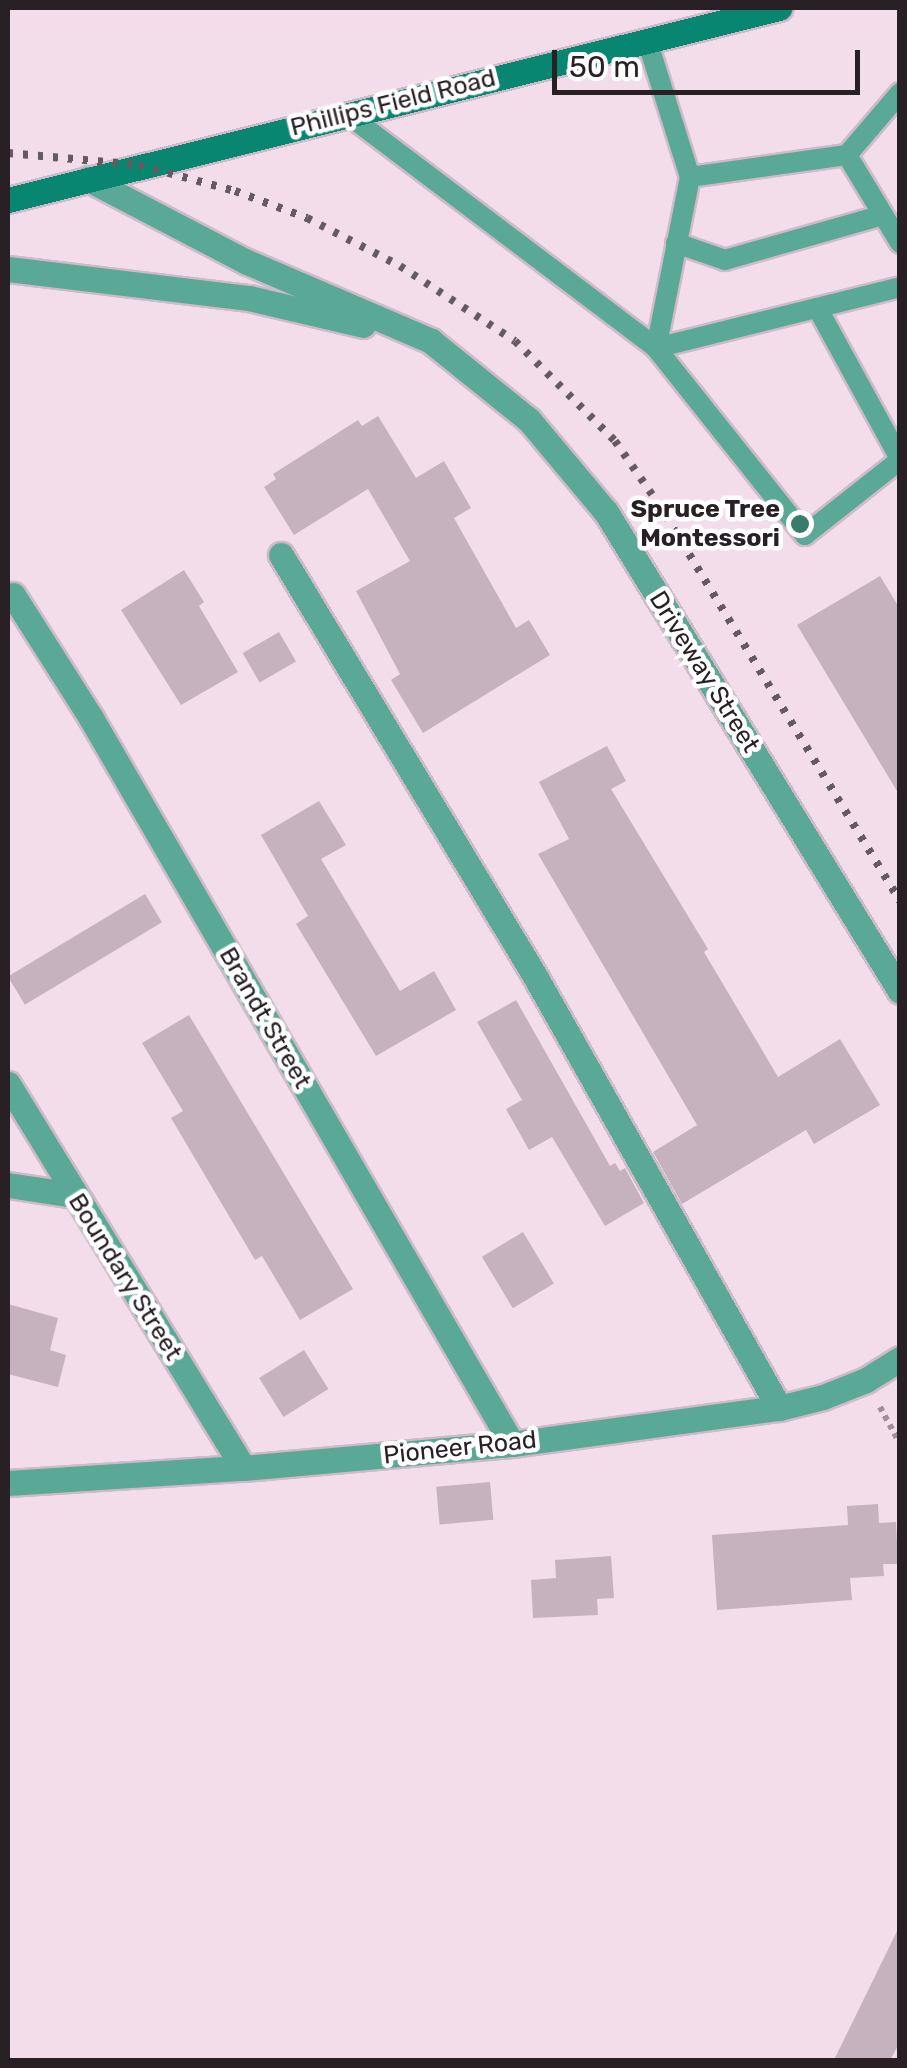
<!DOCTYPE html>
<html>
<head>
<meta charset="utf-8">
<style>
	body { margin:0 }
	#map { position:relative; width:907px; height:2068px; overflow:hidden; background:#f3ddea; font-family:Rubik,sans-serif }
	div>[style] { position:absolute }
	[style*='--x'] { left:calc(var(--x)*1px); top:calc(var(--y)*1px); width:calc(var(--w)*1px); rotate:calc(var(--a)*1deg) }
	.building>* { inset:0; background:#c6b2be; transform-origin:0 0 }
	.path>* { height:6px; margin-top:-3px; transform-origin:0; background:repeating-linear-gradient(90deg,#a08f99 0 5px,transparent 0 10px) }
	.roads { filter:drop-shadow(2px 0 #cebbc7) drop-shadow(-2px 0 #cebbc7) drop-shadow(0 2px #cebbc7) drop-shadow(0 -2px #cebbc7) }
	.lane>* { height:20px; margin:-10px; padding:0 10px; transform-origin:10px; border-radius:10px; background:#59a996 }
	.street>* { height:25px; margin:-12.5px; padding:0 12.5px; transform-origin:12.5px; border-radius:12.5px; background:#59a996 }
	.secondary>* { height:25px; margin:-12.5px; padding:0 12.5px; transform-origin:12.5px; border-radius:12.5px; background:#088671 }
	.rail>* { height:8px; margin-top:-4px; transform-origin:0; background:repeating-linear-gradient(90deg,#665a61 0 5px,transparent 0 15px) }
	.dots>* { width:28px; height:28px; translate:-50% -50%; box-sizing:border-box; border:5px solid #fff; border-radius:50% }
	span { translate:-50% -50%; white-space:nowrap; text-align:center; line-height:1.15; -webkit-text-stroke:9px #fff; paint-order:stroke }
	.street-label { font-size:25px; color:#282025 }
	.poi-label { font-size:25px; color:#282025; font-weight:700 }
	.right { translate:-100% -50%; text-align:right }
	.frame { position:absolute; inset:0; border:10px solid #282025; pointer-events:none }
	.scale { position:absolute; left:552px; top:50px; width:308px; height:45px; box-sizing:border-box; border:5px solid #282025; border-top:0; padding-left:12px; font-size:30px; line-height:35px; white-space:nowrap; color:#282025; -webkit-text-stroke:8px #fff; paint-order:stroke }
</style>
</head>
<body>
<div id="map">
	<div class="building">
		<div style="clip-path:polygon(378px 416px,416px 478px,444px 461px,471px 508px,454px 518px,516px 628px,529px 620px,550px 655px,423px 733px,391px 680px,400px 674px,356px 591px,410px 561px,368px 489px,294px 535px,264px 487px,276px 479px,273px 474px,358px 420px,362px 426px)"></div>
		<div style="clip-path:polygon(184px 570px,204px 602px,199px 606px,238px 672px,181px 705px,121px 610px)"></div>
		<div style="clip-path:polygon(880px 576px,900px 609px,900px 796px,797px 625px)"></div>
		<div style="left:279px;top:632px;width:34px;height:42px;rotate:60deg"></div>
		<div style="clip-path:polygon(607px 746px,626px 781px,611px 789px,708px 949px,704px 952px,778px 1077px,840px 1039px,880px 1105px,814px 1144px,806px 1130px,682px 1204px,653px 1152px,697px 1125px,538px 854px,569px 839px,539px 782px)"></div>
		<div style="clip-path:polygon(319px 801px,346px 845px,321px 859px,400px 991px,434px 971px,456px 1010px,376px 1056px,296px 924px,308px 916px,261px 835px)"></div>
		<div style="left:145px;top:894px;width:33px;height:160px;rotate:59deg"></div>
		<div style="clip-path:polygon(516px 1000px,610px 1166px,615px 1163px,620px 1171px,625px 1168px,644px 1203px,605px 1226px,552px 1137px,529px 1150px,506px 1109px,522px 1100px,477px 1022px)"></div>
		<div style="clip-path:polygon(189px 1015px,353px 1289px,300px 1320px,262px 1256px,255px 1260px,171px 1118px,183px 1111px,142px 1043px)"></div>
		<div style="left:523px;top:1232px;width:60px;height:48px;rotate:59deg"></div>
		<div style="clip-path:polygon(8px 1304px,58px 1318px,50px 1350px,66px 1355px,58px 1387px,8px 1374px)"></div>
		<div style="left:304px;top:1350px;width:46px;height:53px;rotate:58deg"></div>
		<div style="left:490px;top:1482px;width:38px;height:54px;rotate:85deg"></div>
		<div style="clip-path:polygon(878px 1504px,879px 1523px,896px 1522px,898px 1564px,883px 1564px,884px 1576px,850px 1578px,852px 1600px,717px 1610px,712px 1535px,848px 1525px,847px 1506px)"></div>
		<div style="clip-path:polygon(611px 1556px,614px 1598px,597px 1599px,598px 1615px,533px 1618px,531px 1580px,556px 1578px,555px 1560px)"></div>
		<div style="clip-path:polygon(900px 1925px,900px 2042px,890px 2060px,834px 2060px)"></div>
	</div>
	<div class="path">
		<div style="--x:880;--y:1407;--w:42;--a:61.6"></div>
	</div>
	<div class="roads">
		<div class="lane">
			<div style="--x:647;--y:40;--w:144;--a:72.6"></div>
			<div style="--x:690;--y:177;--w:159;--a:-8"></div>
			<div style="--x:847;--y:155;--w:82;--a:-49.5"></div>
			<div style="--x:347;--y:114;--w:388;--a:37.1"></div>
			<div style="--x:656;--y:348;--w:252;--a:-14"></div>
			<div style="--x:847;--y:155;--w:103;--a:58.9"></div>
			<div style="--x:690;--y:177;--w:174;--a:101.2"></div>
			<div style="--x:656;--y:348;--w:239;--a:51.5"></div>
			<div style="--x:805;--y:535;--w:121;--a:-38.3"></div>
			<div style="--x:676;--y:243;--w:52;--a:19.1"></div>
			<div style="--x:725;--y:260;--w:164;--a:-15.9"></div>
			<div style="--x:818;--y:309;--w:171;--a:61.3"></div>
		</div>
		<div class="street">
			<div style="--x:88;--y:179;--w:179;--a:27.6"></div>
			<div style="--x:247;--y:262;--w:200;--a:23.2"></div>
			<div style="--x:431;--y:341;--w:126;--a:38.9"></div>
			<div style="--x:529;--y:420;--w:120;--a:50.1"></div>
			<div style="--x:606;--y:512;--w:562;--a:58.46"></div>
			<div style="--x:8;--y:269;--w:243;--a:6.9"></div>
			<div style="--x:249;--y:298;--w:117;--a:13.3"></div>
			<div style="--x:281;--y:555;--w:494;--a:58.9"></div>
			<div style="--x:536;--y:978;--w:494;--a:60.5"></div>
			<div style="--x:13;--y:595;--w:146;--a:57.6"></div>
			<div style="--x:91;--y:718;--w:839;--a:59.89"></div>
			<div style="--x:8;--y:1084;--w:450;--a:58.5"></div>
			<div style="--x:8;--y:1185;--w:68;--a:8.5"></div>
			<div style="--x:8;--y:1483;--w:235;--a:-3.7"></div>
			<div style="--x:243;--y:1468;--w:270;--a:-5.1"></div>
			<div style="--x:512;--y:1444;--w:269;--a:-7.7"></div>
			<div style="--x:779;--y:1408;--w:45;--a:-14"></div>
			<div style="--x:823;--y:1397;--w:46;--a:-21.6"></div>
			<div style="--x:866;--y:1380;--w:40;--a:-32"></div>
		</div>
		<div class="secondary">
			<div style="--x:8;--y:200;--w:795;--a:-13.98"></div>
		</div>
	</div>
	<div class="rail">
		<div style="--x:8;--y:153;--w:132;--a:5.2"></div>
		<div style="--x:139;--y:165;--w:99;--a:15.2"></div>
		<div style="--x:235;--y:191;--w:77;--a:20.6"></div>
		<div style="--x:307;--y:218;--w:105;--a:27.3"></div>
		<div style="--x:400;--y:266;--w:137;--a:33.1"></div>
		<div style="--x:515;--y:341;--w:141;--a:45"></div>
		<div style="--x:615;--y:441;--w:75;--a:55.3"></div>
		<div style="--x:658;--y:503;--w:466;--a:58.7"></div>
	</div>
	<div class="dots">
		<div style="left:800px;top:524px;background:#397b6c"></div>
	</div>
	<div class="street-label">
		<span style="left:393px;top:103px;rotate:-14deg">Phillips Field Road</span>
		<span style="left:704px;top:672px;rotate:58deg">Driveway Street</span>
		<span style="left:265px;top:1018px;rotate:60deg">Brandt Street</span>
		<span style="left:125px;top:1277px;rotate:58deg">Boundary Street</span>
		<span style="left:460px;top:1448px;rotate:-6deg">Pioneer Road</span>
	</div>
	<div class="poi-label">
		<span class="right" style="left:780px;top:524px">Spruce Tree<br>Montessori</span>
	</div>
	<div class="frame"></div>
	<div class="scale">50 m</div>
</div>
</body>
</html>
